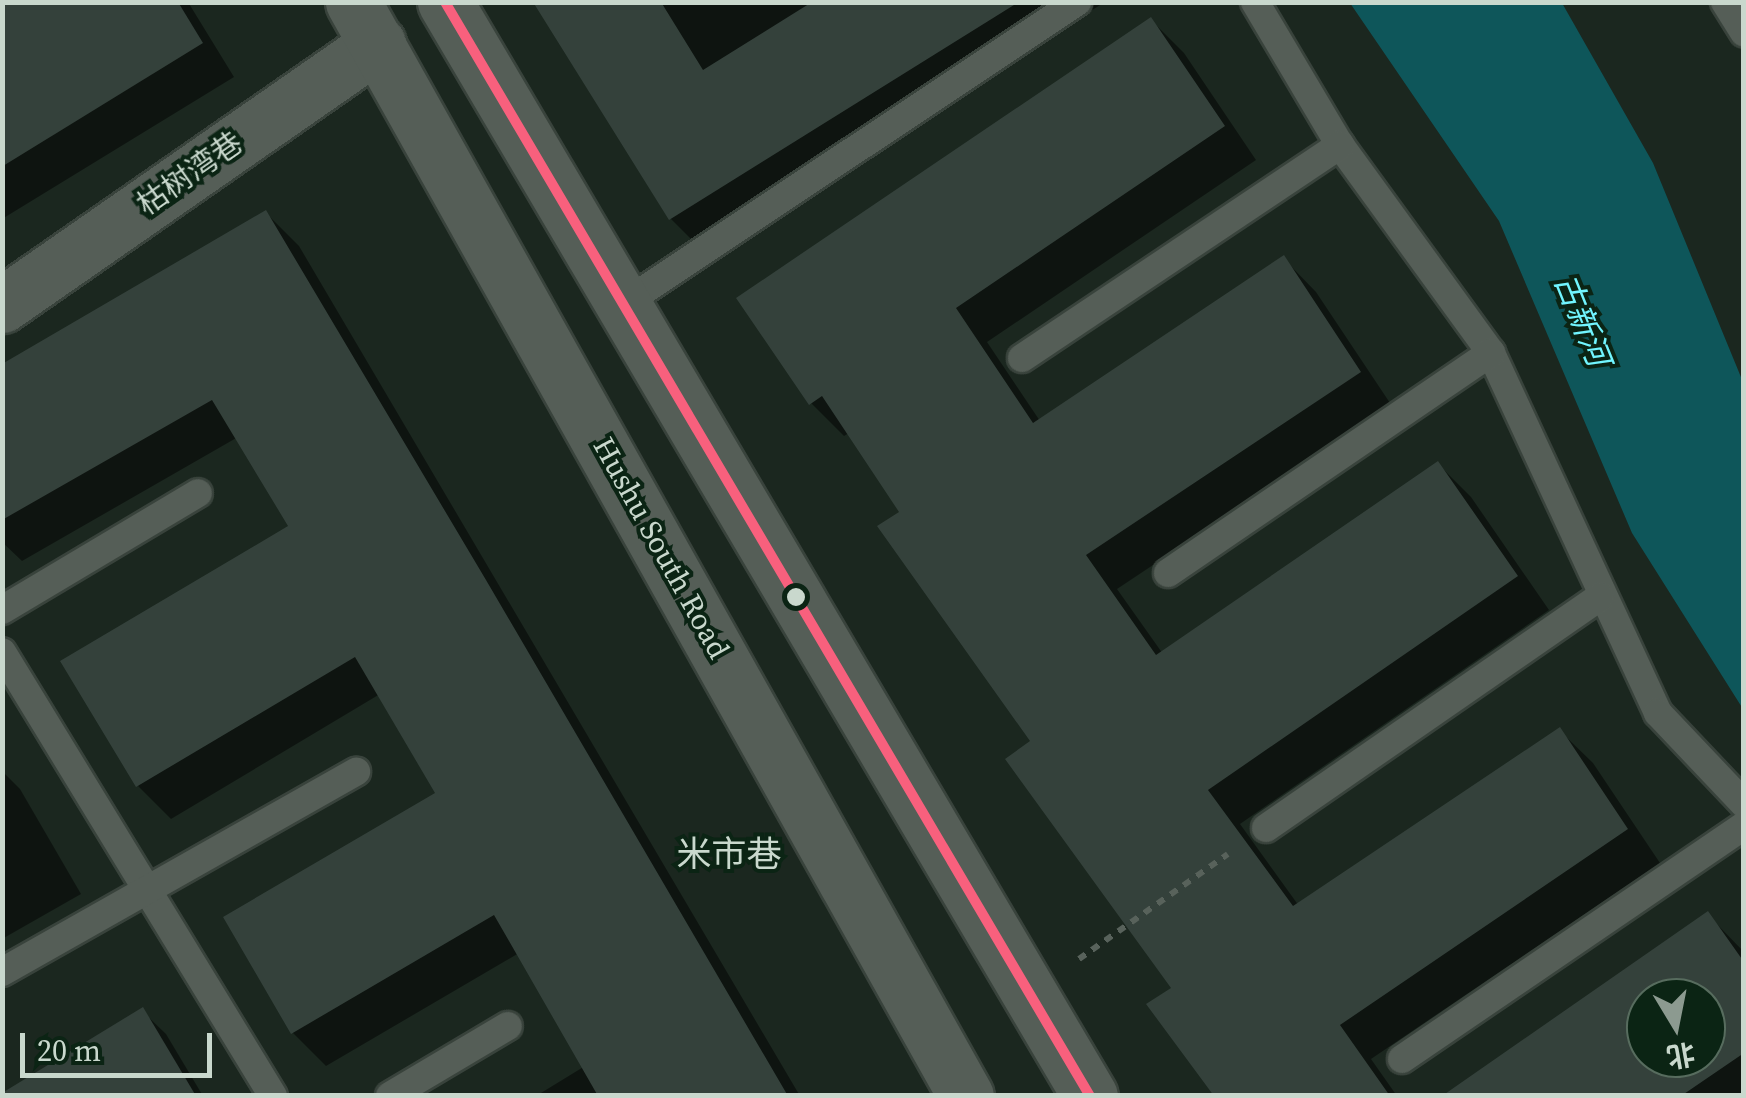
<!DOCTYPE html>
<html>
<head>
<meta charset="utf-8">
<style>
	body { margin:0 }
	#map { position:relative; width:1746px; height:1098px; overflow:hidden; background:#1b271f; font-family:"Source Serif 4","Noto Sans SC",serif }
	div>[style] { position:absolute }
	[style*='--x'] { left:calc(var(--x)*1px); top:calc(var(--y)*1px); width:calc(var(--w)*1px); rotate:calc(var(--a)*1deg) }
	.water>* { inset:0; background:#0e565a }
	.shadow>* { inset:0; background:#0007 }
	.building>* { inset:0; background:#34413b }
	.path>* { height:6px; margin-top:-3px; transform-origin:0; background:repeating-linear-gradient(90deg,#58625b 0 8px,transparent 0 16px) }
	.roads { filter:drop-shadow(2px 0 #39433c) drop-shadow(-2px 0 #39433c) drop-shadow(0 2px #39433c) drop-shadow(0 -2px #39433c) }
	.service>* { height:28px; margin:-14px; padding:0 14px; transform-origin:14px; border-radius:14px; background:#555e57 }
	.tertiary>* { height:55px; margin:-27.5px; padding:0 27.5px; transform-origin:27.5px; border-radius:27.5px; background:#555e57 }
	.secondary>* { height:55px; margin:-27.5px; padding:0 27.5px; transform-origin:27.5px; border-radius:27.5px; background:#555e57 }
	.bus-1>* { height:10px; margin:-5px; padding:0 5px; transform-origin:5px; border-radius:5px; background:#f8607d }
	.dots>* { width:28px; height:28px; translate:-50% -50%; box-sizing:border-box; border:5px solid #0b2414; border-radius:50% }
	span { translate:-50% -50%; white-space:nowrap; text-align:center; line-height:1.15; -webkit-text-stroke:8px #0b2414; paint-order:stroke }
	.street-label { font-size:30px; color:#c9d8cd }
	.water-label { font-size:32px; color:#71f5fe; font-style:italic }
	.quarter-label { font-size:35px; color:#c9d8cd }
	.frame { position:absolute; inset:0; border:5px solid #c9d8cd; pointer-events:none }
	.north { position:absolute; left:1626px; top:978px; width:100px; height:100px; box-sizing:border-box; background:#0b2414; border:2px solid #576c5e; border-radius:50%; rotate:170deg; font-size:28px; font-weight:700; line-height:40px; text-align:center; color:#c9d8cd }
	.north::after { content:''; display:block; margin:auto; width:35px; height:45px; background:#8c9a90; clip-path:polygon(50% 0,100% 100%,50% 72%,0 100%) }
	.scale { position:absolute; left:20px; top:1033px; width:192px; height:45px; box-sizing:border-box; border:5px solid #c9d8cd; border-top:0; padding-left:12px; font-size:30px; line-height:35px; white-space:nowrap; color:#c9d8cd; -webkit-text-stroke:8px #0b2414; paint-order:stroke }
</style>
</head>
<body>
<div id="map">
	<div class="water">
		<div style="clip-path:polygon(1350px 3px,1562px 3px,1653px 163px,1743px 382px,1743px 709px,1632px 533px,1499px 221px)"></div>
	</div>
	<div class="shadow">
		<div style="clip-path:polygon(18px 2px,188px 2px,234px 77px,2px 219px,2px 24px,23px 11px)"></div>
		<div style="clip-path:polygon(536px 2px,1105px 2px,704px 252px,671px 219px)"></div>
		<div style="clip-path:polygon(1151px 20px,1184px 53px,1256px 160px,987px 342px,1040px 421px,1283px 258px,1316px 292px,1392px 406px,1117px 589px,1163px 654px,1438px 464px,1471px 497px,1549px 610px,1240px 824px,1299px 906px,1559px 730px,1593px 763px,1660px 863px,1371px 1059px,1397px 1096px,1216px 1096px,1174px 988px,902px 512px,849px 433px,844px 436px,811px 403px)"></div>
		<div style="clip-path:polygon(266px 213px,299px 246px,800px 1096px,536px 1096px,585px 1066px,519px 953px,326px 1066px,293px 1033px,226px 918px,439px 794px,380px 694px,171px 819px,138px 786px,292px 527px,238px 437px,22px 561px,2px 542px,2px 367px)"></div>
		<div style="clip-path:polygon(2px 771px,20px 789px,81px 894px,2px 939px)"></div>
		<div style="clip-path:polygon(evenodd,1708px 915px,1744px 952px,1744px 1096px,1446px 1096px,1708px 915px,1646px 998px,1706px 998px,1706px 1058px,1646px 1058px,1646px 998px)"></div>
		<div style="clip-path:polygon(142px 1011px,166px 1034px,203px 1096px,3px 1096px)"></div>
	</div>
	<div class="building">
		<div style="clip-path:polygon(3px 2px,178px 2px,203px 43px,3px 166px)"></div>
		<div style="clip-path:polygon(533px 2px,661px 2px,703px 70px,812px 2px,1019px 2px,669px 220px)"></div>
		<div style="clip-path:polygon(1151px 17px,1225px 126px,956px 308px,1033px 423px,1284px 255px,1361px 372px,1086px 555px,1156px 655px,1438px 461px,1518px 576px,1208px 790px,1293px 906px,1560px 727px,1628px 829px,1340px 1025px,1390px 1096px,1214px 1096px,1146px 1004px,1171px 988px,1005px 759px,1030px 741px,877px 526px,899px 512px,822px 396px,809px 405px,736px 298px)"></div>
		<div style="clip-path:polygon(266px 210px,486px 580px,788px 1096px,598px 1096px,494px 915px,291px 1034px,223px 917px,435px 793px,355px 657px,136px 787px,60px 661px,288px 526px,212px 400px,2px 520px,2px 364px)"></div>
		<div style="clip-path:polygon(evenodd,1708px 911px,1744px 962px,1744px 1053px,1681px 1096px,1442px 1096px,1708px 911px,1646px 998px,1706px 998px,1706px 1058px,1646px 1058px,1646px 998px)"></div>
		<div style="clip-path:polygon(143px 1007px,196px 1096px,2px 1096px,2px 1093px)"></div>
	</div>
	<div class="path">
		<div style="--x:1079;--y:959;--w:182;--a:-35.2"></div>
	</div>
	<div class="roads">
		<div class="service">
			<div style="--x:1255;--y:2;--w:166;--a:59.3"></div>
			<div style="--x:1340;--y:145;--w:257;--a:54"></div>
			<div style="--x:1491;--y:353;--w:397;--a:65.1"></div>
			<div style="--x:1658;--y:713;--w:125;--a:46.6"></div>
			<div style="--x:1725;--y:2;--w:36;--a:58"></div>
			<div style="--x:626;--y:302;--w:542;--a:-33.63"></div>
			<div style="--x:1022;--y:358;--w:383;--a:-33.8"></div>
			<div style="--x:1168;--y:573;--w:391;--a:-34.3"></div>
			<div style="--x:2;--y:610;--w:228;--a:-30.8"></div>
			<div style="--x:2;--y:652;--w:520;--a:58.6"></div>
			<div style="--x:1266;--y:828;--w:406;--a:-34.7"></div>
			<div style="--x:2;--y:972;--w:407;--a:-29.5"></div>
			<div style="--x:1402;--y:1059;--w:414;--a:-34.3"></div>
			<div style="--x:390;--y:1096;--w:137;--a:-30.7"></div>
		</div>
		<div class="tertiary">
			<div style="--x:2;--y:305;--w:458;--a:-34.8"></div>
		</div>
		<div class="secondary">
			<div style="--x:353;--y:2;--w:1254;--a:60.74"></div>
			<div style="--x:445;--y:2;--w:1270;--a:59.48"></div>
		</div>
	</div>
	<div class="bus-1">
		<div style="--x:445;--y:2;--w:1270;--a:59.48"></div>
	</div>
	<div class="dots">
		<div style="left:796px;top:597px;background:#c9d8cd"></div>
	</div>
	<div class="street-label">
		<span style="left:190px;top:174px;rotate:-35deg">枯树湾巷</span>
		<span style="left:661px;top:548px;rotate:61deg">Hushu South Road</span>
	</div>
	<div class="water-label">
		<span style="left:1582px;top:320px;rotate:68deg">古新河</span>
	</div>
	<div class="quarter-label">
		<span style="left:729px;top:854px">米市巷</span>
	</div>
	<div class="frame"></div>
	<div class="north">北</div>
	<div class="scale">20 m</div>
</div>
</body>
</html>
